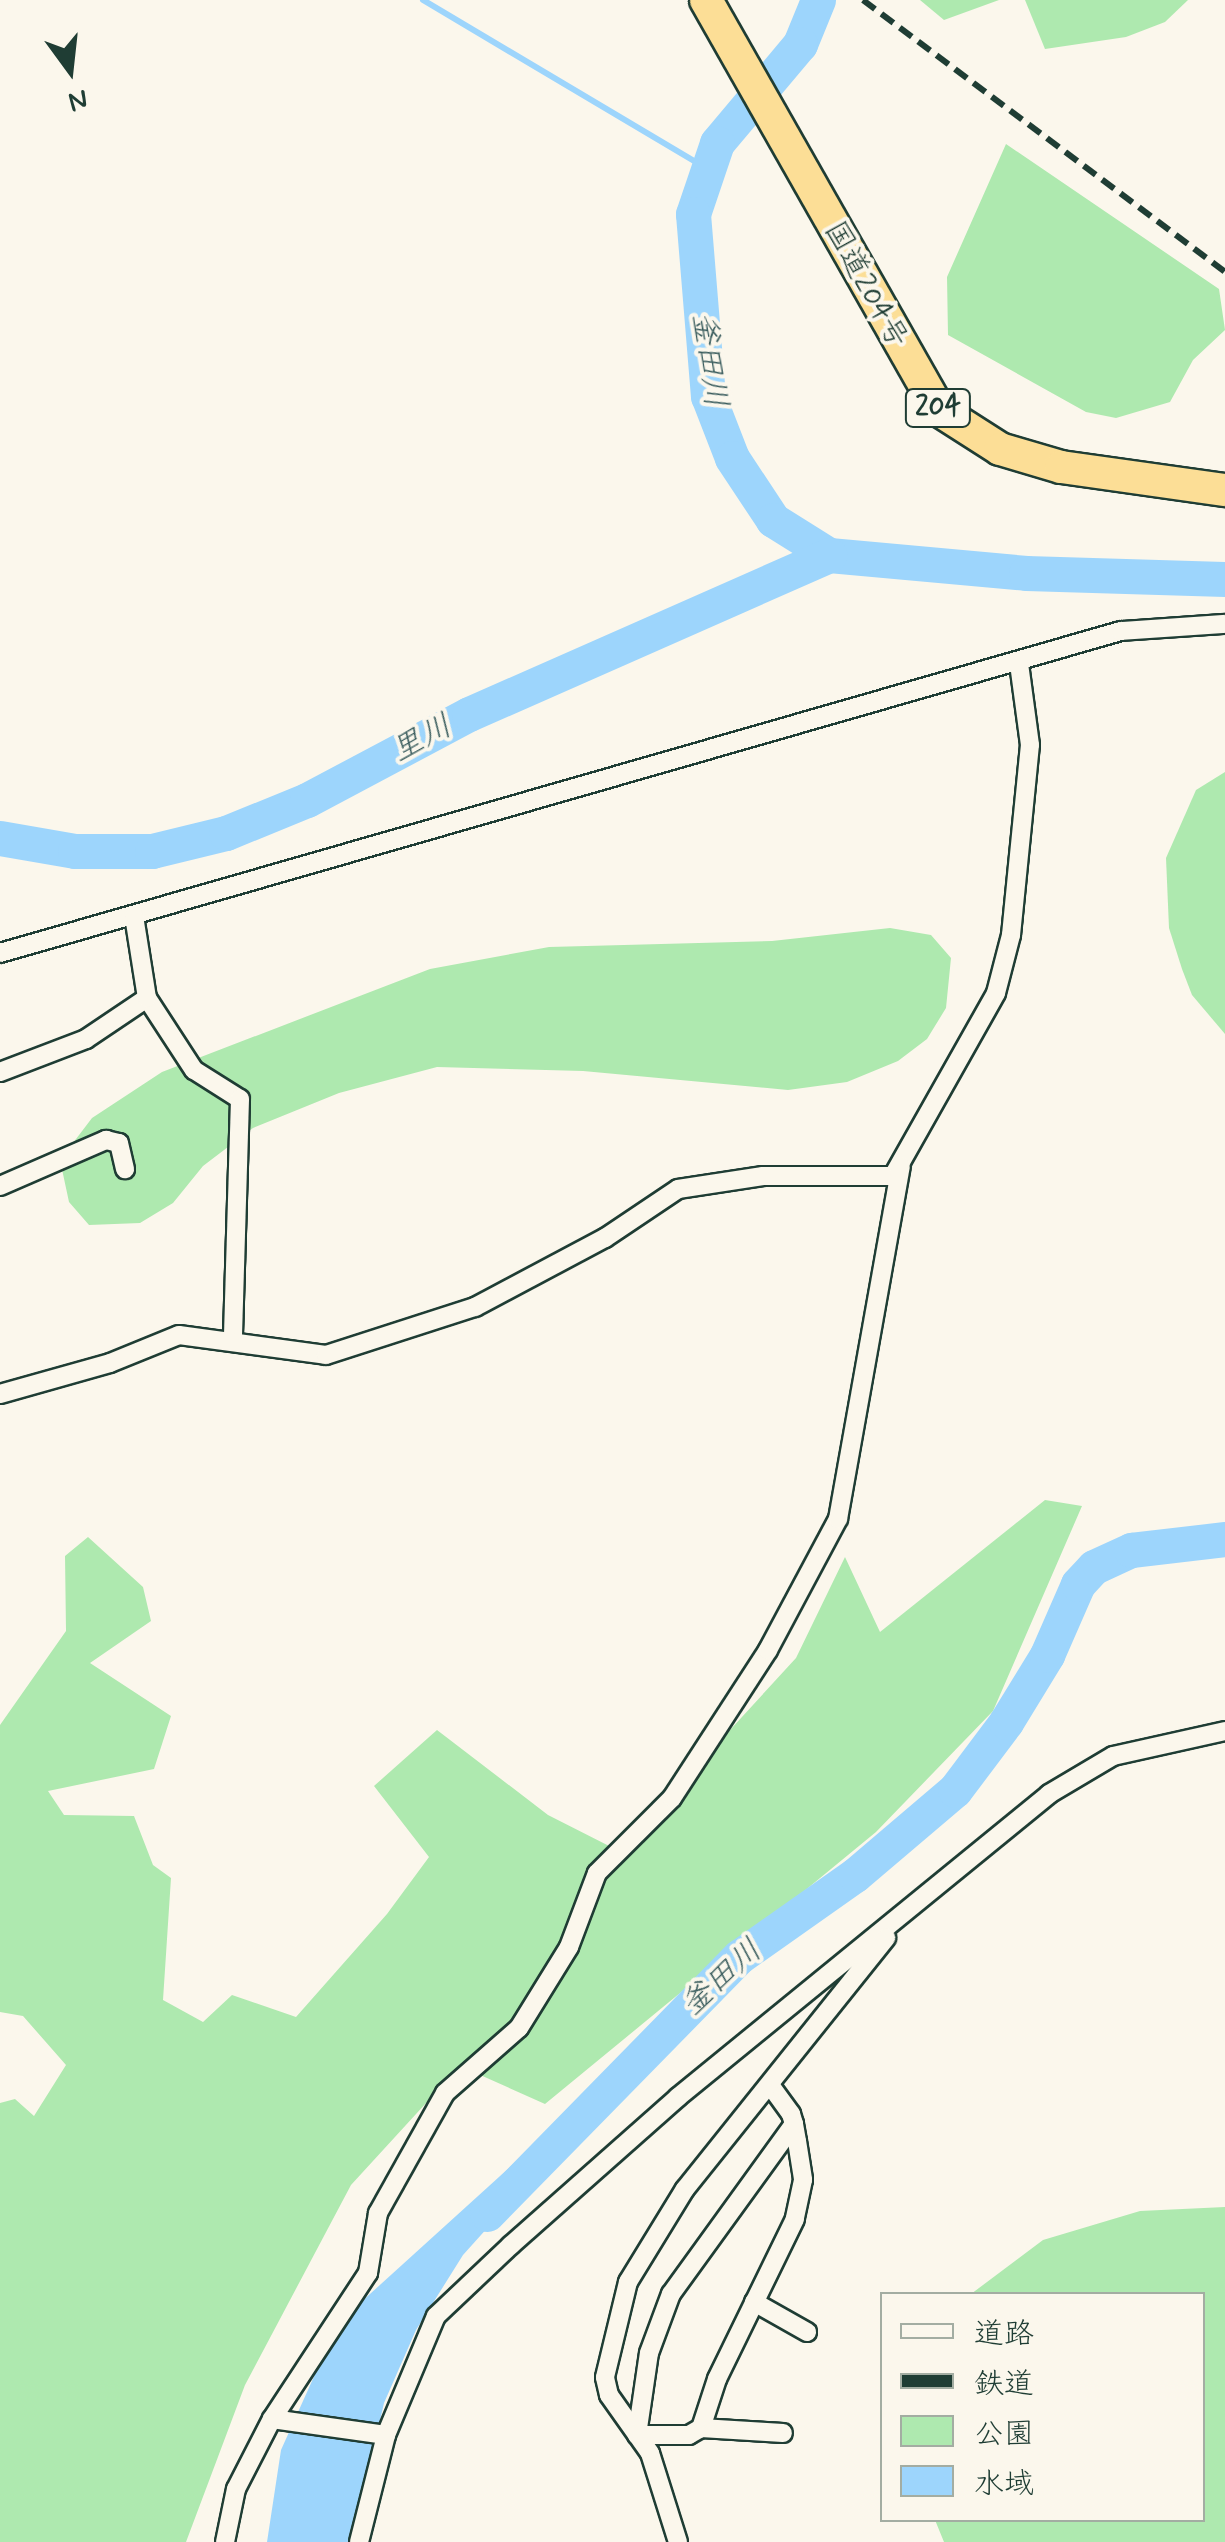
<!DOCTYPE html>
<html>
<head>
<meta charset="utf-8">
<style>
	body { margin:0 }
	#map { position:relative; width:1225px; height:2542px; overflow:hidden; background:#fbf7ec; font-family:Mynerve,"Klee One",sans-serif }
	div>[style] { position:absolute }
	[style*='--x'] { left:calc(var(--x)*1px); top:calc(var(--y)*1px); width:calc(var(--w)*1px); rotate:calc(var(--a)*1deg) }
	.green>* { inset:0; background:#aee9af }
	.water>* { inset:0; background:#9dd5fc }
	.stream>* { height:6px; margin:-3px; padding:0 3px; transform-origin:3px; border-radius:3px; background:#9dd5fc }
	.river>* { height:35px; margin:-17.5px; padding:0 17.5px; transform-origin:17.5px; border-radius:17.5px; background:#9dd5fc }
	.roads { filter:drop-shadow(2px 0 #1f3d34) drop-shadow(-2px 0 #1f3d34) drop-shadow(0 2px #1f3d34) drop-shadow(0 -2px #1f3d34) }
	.street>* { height:18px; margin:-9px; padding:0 9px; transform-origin:9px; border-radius:9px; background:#fbf7ec }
	.highway>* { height:32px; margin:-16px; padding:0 16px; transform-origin:16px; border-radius:16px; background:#fcde96 }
	.rail>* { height:6px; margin-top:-3px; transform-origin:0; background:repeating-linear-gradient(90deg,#1f3d34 0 15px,transparent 0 23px) }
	span { translate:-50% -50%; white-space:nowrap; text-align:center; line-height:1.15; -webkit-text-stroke:8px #fbf7ec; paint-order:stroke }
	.shield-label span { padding:2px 8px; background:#fbf7ec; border:2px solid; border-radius:8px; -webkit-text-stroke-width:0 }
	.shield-label { font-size:28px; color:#1f3d34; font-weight:700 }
	.street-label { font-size:30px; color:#1f3d34 }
	.water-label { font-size:32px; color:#385b5c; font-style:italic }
	.legend { position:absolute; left:880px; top:2292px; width:325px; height:230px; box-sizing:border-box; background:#fbf7ec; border:2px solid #a3ada2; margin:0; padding:12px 18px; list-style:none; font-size:30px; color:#1f3d34 }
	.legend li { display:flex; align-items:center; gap:20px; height:50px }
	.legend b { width:50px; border:2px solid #a3ada2 }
	.north { position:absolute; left:20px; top:20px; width:100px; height:100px; -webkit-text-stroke:8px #fbf7ec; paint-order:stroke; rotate:165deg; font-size:28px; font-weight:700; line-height:40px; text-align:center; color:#1f3d34 }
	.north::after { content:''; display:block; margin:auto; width:35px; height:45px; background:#1f3d34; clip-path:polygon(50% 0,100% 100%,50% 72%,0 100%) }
</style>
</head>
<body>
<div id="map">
	<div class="green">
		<div style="clip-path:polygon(920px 0,999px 0,944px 20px)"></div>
		<div style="clip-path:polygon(1025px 0,1188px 0,1165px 22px,1126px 37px,1045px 49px)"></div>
		<div style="clip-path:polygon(1006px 144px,1219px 289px,1225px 330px,1193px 360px,1170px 402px,1116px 418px,1086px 412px,948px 335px,947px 277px)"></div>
		<div style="clip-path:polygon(1225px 772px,1225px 1034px,1192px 995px,1182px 969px,1169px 928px,1166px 858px,1196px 790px)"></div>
		<div style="clip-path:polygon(890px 928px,931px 935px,951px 958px,946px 1008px,927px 1039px,898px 1061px,847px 1082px,788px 1090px,583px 1071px,437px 1067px,339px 1093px,253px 1128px,203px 1166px,173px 1203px,140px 1223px,89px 1225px,69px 1202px,60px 1160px,92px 1118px,162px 1072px,430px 969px,549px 947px,772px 941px)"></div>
		<div style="clip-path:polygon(1045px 1500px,1082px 1506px,993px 1711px,876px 1832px,545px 2104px,460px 2066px,351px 2185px,245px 2385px,186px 2542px,0 2542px,0 2103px,15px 2099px,34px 2116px,66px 2065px,23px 2016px,0 2012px,0 1725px,66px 1631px,65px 1556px,88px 1537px,143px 1587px,151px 1621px,90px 1663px,171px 1716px,154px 1769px,48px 1791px,64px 1815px,134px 1816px,153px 1865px,171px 1878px,163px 2000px,203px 2022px,232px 1995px,296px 2017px,387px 1914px,429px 1857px,374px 1786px,437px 1730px,548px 1815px,619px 1851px,796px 1658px,845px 1557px,880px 1632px)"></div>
		<div style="clip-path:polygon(1225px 2207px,1225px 2542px,944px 2542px,935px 2520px,1202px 2520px,1202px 2294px,971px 2294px,1043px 2240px,1140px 2211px)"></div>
	</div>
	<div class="water">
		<div style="clip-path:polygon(521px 2157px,517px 2195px,463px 2255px,416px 2330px,384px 2403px,352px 2542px,267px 2542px,281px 2450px,338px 2323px)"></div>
	</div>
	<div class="stream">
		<div style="--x:423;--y:0;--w:329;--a:30.7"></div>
	</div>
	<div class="river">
		<div style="--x:818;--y:0;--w:48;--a:112.2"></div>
		<div style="--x:800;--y:44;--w:129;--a:130"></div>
		<div style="--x:717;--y:143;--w:75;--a:108.7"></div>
		<div style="--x:693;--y:214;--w:183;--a:85.3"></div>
		<div style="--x:708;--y:396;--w:66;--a:68.8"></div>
		<div style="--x:732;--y:458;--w:74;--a:56.5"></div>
		<div style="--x:773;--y:520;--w:66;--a:32"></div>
		<div style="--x:829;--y:555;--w:198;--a:5.2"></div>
		<div style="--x:1026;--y:573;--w:199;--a:1.7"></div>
		<div style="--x:0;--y:838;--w:76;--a:9.8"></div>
		<div style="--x:75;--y:851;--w:77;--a:0"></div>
		<div style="--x:152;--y:851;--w:76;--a:-13.7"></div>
		<div style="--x:226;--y:833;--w:87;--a:-22.2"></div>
		<div style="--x:307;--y:800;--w:183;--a:-28"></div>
		<div style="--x:469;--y:714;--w:394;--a:-23.8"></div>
		<div style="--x:487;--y:2214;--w:361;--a:-45.6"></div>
		<div style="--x:740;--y:1956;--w:141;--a:-35.2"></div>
		<div style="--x:855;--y:1875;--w:131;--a:-40.4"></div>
		<div style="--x:955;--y:1790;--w:85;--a:-53.1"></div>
		<div style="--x:1006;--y:1722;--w:79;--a:-58.5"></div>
		<div style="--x:1047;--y:1655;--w:77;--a:-66.4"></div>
		<div style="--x:1078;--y:1584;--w:23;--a:-47"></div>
		<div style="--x:1094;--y:1567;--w:41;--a:-24.7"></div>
		<div style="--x:1131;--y:1550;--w:95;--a:-6.7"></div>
	</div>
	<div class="roads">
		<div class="street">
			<div style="--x:0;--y:953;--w:1166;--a:-16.03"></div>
			<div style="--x:1121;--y:631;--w:104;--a:-3.9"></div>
			<div style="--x:147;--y:998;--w:86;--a:56.9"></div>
			<div style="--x:194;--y:1070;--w:54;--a:32.2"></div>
			<div style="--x:240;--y:1099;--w:242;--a:91.7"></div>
			<div style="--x:0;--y:1072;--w:92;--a:-21"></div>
			<div style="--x:86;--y:1039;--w:73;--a:-33.9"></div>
			<div style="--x:147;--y:998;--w:83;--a:-99"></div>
			<div style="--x:0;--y:1186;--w:116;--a:-23.5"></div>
			<div style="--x:106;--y:1140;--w:13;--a:13"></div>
			<div style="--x:119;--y:1143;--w:27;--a:77"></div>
			<div style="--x:0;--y:1394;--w:114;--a:-15.7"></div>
			<div style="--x:110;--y:1363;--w:74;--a:-22.1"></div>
			<div style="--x:179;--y:1335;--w:148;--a:7.7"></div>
			<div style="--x:326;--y:1355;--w:157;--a:-17.9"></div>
			<div style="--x:475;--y:1307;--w:147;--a:-28"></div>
			<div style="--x:605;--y:1238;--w:88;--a:-33.9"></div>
			<div style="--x:678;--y:1189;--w:86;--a:-8.7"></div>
			<div style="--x:763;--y:1176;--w:130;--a:0"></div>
			<div style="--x:893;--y:1176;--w:210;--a:-60.6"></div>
			<div style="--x:996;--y:993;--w:60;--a:-75.5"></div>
			<div style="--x:1011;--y:935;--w:191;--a:-84.3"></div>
			<div style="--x:1030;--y:745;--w:82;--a:-97.7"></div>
			<div style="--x:770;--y:2085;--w:36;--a:54"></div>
			<div style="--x:791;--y:2114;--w:10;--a:73"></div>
			<div style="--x:794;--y:2124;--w:17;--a:80"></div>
			<div style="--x:797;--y:2141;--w:39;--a:81"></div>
			<div style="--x:803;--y:2180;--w:40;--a:102"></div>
			<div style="--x:795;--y:2219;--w:178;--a:116"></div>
			<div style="--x:717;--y:2379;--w:52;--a:108.1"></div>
			<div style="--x:701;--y:2428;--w:14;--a:150"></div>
			<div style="--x:689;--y:2435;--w:52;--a:180"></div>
			<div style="--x:637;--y:2435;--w:83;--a:-81.7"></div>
			<div style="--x:649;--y:2353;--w:63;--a:-69.6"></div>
			<div style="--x:671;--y:2294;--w:210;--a:-54.1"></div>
			<div style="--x:754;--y:2302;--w:61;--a:29.5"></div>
			<div style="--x:272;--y:2419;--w:115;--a:8"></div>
			<div style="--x:701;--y:2428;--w:82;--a:3.5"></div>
			<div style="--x:225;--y:2542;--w:54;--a:-78.3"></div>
			<div style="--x:236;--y:2489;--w:79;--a:-62.8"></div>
			<div style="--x:272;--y:2419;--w:175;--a:-56.7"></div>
			<div style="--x:368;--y:2273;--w:61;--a:-80.5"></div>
			<div style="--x:378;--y:2213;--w:137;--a:-60.8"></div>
			<div style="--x:445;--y:2093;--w:98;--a:-41.3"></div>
			<div style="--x:519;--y:2028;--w:95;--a:-58.3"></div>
			<div style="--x:569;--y:1947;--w:79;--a:-69.3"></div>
			<div style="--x:597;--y:1873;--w:106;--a:-45"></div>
			<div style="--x:672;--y:1798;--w:176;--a:-57"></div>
			<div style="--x:768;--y:1650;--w:149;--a:-61.9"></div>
			<div style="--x:838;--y:1519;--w:358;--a:-79.9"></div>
			<div style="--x:359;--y:2542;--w:110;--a:-75.8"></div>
			<div style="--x:386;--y:2435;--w:129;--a:-67.2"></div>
			<div style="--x:436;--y:2316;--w:103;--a:-43.4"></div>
			<div style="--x:511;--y:2245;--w:223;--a:-41.5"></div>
			<div style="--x:678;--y:2097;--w:479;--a:-39.2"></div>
			<div style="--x:1049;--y:1794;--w:74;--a:-30.7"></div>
			<div style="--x:1113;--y:1756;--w:115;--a:-12.6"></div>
			<div style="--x:678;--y:2542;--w:93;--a:-107.5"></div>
			<div style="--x:650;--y:2453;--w:71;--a:-125.3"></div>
			<div style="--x:609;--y:2395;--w:18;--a:-103"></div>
			<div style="--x:605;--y:2377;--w:98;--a:-76.4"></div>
			<div style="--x:628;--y:2282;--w:109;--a:-58.5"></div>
			<div style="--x:685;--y:2189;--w:322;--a:-51.3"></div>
		</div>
		<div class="highway">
			<div style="--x:706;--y:0;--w:472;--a:60.4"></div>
			<div style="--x:939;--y:410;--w:72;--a:32.6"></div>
			<div style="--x:1000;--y:449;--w:64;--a:16.4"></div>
			<div style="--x:1061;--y:467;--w:166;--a:8"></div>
		</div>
	</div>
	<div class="rail">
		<div style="--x:863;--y:0;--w:453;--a:36.9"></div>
	</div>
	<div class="shield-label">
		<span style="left:938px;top:408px">204</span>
	</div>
	<div class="street-label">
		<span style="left:865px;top:285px;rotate:61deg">国道204号</span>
	</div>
	<div class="water-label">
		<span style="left:709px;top:360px;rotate:82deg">釜田川</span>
		<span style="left:422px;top:739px;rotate:-28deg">里川</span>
		<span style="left:722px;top:1978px;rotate:-42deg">釜田川</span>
	</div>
	<ul class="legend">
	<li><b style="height:12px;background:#fbf7ec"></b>道路</li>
	<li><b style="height:12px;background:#1f3d34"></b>鉄道</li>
	<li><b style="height:28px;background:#aee9af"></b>公園</li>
	<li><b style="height:28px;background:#9dd5fc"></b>水域</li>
	</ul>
	<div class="north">N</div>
</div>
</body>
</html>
